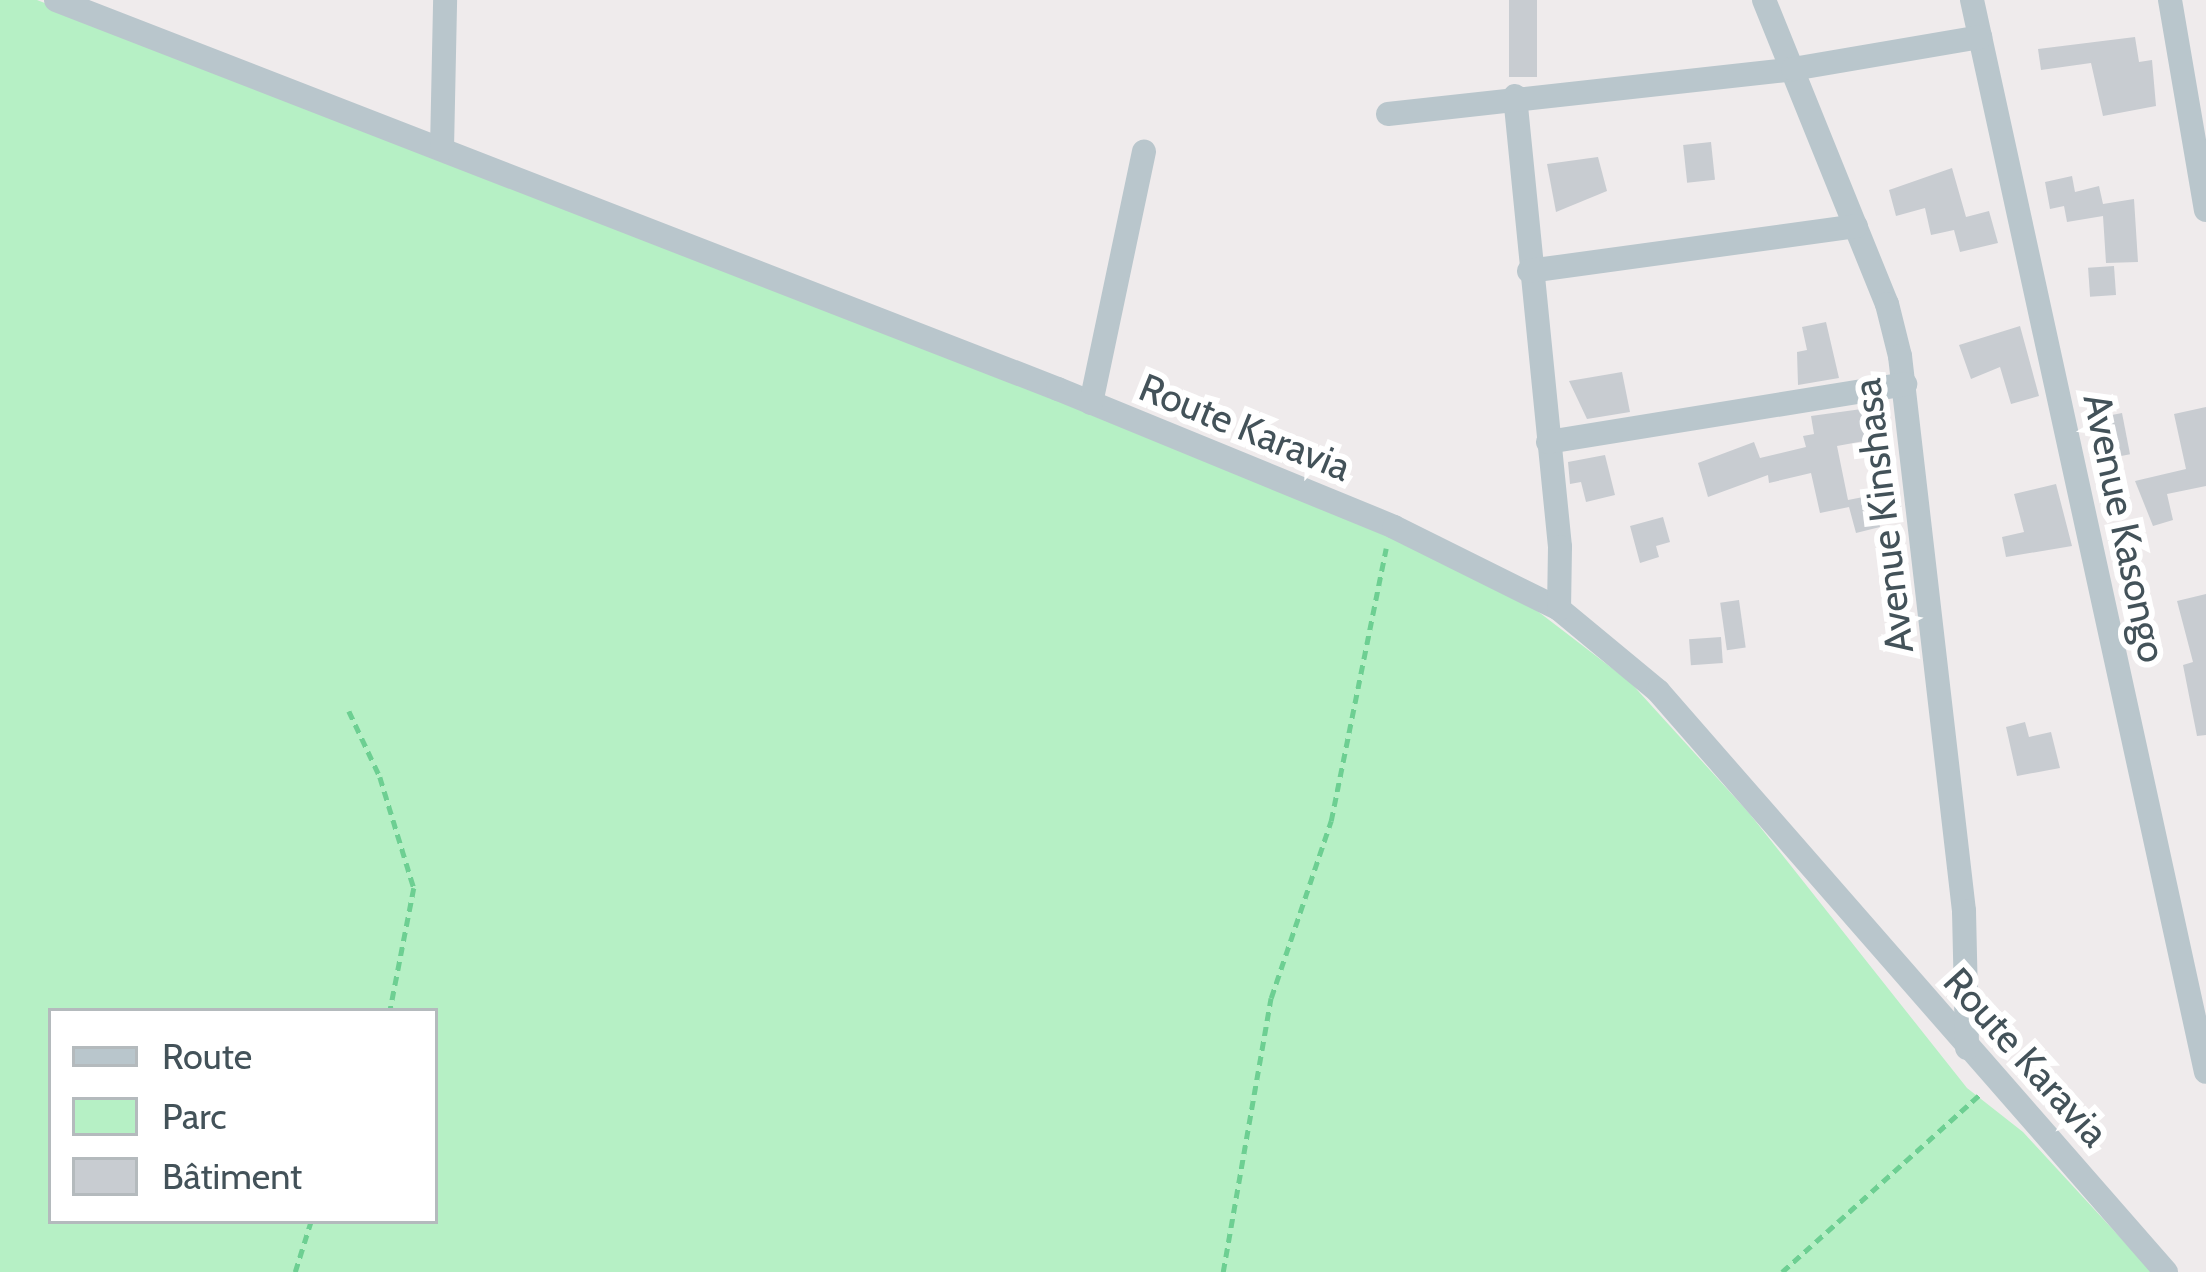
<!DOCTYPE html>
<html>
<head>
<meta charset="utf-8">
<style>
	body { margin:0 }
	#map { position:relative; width:2206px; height:1272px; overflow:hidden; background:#efebec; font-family:Cabin,sans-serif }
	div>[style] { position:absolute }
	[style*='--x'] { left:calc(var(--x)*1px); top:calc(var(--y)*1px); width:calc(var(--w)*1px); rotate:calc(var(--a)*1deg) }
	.green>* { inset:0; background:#b6f0c5 }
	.building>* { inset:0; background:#c8ccd1; transform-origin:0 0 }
	.path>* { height:4.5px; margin-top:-2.25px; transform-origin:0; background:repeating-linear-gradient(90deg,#6dcf92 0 9px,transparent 0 15px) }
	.minor>* { height:24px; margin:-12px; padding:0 12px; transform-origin:12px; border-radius:12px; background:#b9c6cc }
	span { translate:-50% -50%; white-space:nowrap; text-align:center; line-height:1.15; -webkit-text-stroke:12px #fff; paint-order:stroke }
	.street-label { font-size:39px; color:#435259 }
	.legend { position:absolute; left:48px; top:1008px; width:390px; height:216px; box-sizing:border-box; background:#fff; border:3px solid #b4babd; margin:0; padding:15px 21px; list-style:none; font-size:36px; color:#435259 }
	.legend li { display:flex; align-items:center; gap:24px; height:60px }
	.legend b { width:60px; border:3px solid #b4babd }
</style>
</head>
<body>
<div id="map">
	<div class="green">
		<div style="clip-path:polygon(evenodd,0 0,37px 0,982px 369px,1363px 524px,1523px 600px,1630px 682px,1749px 813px,1967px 1088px,2023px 1132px,2152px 1272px,0 1272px,0 0,51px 1011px,435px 1011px,435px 1221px,51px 1221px,51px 1011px)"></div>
	</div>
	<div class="building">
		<div style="left:1509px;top:0;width:28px;height:77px"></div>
		<div style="clip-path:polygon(2135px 37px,2139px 62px,2152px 60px,2156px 106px,2103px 116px,2091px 63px,2041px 70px,2038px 49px)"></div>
		<div style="left:1711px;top:142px;width:38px;height:28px;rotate:84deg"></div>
		<div style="clip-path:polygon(1598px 157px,1607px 191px,1556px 212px,1547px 164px)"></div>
		<div style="clip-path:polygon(1952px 168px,1966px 217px,1989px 211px,1998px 243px,1960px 252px,1954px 230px,1931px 235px,1925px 208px,1896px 216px,1889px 190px)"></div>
		<div style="clip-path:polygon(2072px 176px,2075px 192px,2099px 186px,2103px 204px,2134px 199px,2138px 262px,2106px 263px,2103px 216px,2067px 222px,2064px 206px,2050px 209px,2045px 182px)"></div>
		<div style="left:2114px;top:266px;width:29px;height:26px;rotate:86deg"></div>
		<div style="clip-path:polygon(1826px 322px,1839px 378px,1798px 385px,1797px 352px,1807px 350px,1802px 327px)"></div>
		<div style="clip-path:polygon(2020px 326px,2039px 396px,2011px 404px,2000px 367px,1971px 379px,1959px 345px)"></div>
		<div style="clip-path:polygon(1622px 372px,1630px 412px,1587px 419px,1569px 381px)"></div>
		<div style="clip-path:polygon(2206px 407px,2206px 486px,2167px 494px,2173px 520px,2153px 526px,2135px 481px,2186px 469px,2174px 414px)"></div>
		<div style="clip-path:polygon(1869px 408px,1875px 439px,1837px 446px,1848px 500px,1899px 490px,1901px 509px,1877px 514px,1880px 527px,1856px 533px,1849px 507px,1820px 513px,1811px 473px,1769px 483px,1768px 475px,1708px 497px,1698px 463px,1754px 442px,1760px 458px,1806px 447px,1803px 436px,1814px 434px,1811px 416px)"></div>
		<div style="left:2122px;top:413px;width:42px;height:27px;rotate:79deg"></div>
		<div style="clip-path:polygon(1605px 455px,1615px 495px,1586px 502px,1581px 482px,1570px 484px,1568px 462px)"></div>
		<div style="clip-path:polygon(2056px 484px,2072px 546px,2006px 557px,2002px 537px,2024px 532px,2014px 494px)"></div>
		<div style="clip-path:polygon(1663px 517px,1670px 542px,1656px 546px,1659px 557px,1640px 563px,1630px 526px)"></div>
		<div style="clip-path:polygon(2206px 594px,2206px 735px,2197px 736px,2183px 665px,2193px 662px,2177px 601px)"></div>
		<div style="left:1739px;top:600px;width:48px;height:19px;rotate:82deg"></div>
		<div style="left:1721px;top:637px;width:26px;height:32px;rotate:86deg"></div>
		<div style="clip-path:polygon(2025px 722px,2029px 737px,2051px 732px,2060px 768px,2017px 776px,2006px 727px)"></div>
	</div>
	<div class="path">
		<div style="--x:349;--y:711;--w:73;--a:64.8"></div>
		<div style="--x:380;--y:777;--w:116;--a:73"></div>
		<div style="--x:414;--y:888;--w:125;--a:101"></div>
		<div style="--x:295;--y:1272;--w:53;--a:-72.6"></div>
		<div style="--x:1223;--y:1272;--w:278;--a:-80.1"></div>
		<div style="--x:1271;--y:998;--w:187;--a:-71.3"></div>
		<div style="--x:1331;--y:821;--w:278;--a:-78.6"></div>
		<div style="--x:1782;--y:1272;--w:265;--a:-41.9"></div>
	</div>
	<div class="minor">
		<div style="--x:56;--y:0;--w:1075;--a:21.22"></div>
		<div style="--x:1058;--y:389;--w:363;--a:22.3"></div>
		<div style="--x:1394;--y:527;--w:184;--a:26.4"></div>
		<div style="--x:1559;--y:609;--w:129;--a:39.6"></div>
		<div style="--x:1658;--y:691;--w:772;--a:48.84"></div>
		<div style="--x:1764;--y:0;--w:328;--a:68"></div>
		<div style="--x:1887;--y:304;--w:54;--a:76"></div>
		<div style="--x:1900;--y:356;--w:559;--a:83.42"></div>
		<div style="--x:1964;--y:911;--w:137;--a:88.7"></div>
		<div style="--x:1972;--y:0;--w:1097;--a:77.69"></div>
		<div style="--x:2170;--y:0;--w:213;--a:80.3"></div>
		<div style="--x:1515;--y:96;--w:453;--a:84.3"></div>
		<div style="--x:1560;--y:547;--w:62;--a:90.9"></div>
		<div style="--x:1388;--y:114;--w:407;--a:-6.3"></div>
		<div style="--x:1793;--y:69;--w:190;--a:-9.7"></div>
		<div style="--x:442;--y:149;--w:149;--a:-88.8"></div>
		<div style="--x:1529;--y:271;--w:330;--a:-7.8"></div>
		<div style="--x:1091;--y:403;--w:257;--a:-78.1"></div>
		<div style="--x:1548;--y:442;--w:362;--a:-9.2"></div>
	</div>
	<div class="street-label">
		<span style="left:1245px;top:427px;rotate:22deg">Route Karavia</span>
		<span style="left:1883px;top:516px;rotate:-97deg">Avenue Kinshasa</span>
		<span style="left:2125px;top:528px;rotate:78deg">Avenue Kasongo</span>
		<span style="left:2026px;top:1057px;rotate:48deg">Route Karavia</span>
	</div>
	<ul class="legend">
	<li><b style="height:15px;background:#b9c6cc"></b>Route</li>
	<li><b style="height:33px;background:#b6f0c5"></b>Parc</li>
	<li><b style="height:33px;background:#c8ccd1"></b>Bâtiment</li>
	</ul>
</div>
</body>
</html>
